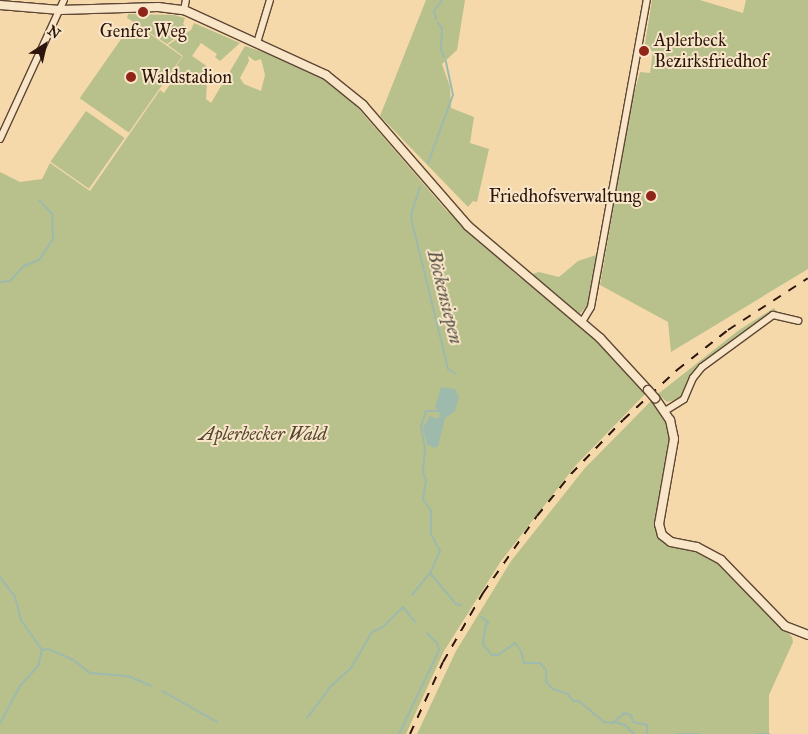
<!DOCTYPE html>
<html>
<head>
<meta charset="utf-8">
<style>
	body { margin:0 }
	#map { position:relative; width:808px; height:734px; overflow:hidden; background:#f6d9ab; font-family:"IM FELL Great Primer",serif }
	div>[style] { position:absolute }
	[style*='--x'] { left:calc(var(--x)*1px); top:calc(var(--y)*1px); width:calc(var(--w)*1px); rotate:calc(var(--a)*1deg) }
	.green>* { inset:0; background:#b8c08c; transform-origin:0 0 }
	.water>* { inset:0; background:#9dbaad }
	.stream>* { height:2px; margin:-1px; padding:0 1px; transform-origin:1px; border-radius:1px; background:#9dbaad }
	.roads { filter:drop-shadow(1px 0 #5e4634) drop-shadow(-1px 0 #5e4634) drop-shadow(0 1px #5e4634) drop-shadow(0 -1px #5e4634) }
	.minor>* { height:6px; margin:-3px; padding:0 3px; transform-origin:3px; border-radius:3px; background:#f9e6c8 }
	.tertiary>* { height:8px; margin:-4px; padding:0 4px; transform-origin:4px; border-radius:4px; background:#f9e6c8 }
	.rail>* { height:2px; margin-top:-1px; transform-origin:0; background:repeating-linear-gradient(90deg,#2c150c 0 9px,transparent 0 18px) }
	.bridges { filter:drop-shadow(1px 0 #5e4634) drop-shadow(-1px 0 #5e4634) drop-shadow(0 1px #5e4634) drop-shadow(0 -1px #5e4634) }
	.tertiary-bridge>* { height:8px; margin:-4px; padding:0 4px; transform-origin:4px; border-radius:4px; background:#f9e6c8 }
	.dots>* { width:14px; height:14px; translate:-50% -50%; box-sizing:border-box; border:2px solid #f9e6c8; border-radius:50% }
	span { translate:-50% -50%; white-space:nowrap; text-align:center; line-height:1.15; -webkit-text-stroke:4px #f9e6c8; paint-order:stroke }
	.poi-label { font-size:18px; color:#2c150c }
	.left { translate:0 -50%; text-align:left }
	.right { translate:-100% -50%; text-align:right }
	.park-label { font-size:18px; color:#564832; font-style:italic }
	.water-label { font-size:19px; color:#544f44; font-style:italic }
	.north { position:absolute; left:20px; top:20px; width:50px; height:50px; -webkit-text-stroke:4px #f9e6c8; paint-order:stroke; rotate:35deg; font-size:14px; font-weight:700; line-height:20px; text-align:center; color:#2c150c }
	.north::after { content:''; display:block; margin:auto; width:18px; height:22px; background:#2c150c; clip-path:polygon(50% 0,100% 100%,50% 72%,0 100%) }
</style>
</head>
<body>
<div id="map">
	<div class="green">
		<div style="clip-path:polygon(426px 0,465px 0,457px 50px,442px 64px,450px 87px,451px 108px,474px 117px,470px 143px,489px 149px,477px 202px,473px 201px,468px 207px,380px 116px)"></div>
		<div style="clip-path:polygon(652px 0,700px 0,743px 13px,746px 0,808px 0,808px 269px,671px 352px,668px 322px,600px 285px,632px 101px,640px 72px,650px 73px,653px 51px,644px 50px)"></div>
		<div style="clip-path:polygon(128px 14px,174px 15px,185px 18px,183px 24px,188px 29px,167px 44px,127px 18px)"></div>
		<div style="left:133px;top:22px;width:60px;height:93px;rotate:35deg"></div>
		<div style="clip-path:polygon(evenodd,194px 23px,240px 43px,220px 61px,215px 57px,217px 54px,201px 43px,192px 56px,208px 67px,206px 99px,211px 103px,245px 46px,275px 56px,323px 77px,345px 93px,446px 210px,520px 278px,539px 272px,559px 277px,578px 261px,599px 254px,589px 304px,574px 320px,610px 353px,645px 394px,576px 465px,501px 561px,444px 651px,406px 734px,0 734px,0 172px,20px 182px,42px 179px,50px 163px,90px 191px,160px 90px,164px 93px,175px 77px,171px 74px,183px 56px,168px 45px,191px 30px,194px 23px,248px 56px,255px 61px,261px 59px,265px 75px,261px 91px,244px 84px,240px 78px,249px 61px,248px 56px)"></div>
		<div style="left:86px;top:111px;width:47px;height:62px;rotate:35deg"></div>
		<div style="clip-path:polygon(774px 308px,776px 311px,696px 370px,679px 399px,667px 402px,658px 394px,739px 330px)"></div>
		<div style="clip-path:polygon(651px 401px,666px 422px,671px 441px,655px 522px,658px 537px,667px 545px,713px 556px,792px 637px,793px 642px,769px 695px,769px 734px,417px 734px,456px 651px,511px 561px,585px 468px)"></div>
	</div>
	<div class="water">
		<div style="clip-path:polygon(441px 387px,455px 389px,459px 397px,455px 411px,445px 418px,438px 446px,434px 448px,427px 444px,423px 428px,430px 416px,439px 419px,440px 411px,435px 408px)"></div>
	</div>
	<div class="stream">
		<div style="--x:182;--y:1;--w:1;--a:-90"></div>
		<div style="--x:436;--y:19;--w:8;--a:-104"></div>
		<div style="--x:434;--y:11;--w:14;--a:-54"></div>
		<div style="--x:438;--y:23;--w:6;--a:51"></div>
		<div style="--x:442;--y:28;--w:21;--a:93"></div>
		<div style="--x:441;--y:49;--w:9;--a:69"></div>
		<div style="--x:428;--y:163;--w:72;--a:-69.8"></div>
		<div style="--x:453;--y:95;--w:35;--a:-102"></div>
		<div style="--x:420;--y:187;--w:28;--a:108"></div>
		<div style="--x:411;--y:214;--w:8;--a:83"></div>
		<div style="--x:412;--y:222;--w:151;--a:76.2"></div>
		<div style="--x:448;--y:369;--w:9;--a:32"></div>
		<div style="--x:0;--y:282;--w:10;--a:-6"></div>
		<div style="--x:10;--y:281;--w:21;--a:-47"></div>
		<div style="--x:24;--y:266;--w:16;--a:-22"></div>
		<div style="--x:39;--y:260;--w:25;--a:-56"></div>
		<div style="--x:53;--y:239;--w:25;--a:-92"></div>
		<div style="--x:52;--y:214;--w:19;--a:-133"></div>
		<div style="--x:440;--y:411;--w:14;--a:180"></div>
		<div style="--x:426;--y:411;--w:16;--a:108"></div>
		<div style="--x:421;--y:426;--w:23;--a:80"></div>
		<div style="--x:425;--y:449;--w:23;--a:95"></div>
		<div style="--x:423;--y:472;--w:9;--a:69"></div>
		<div style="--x:426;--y:480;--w:19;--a:99"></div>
		<div style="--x:423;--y:499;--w:14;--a:56"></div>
		<div style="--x:431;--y:511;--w:23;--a:90"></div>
		<div style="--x:431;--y:534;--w:19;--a:62"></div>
		<div style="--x:440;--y:551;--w:24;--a:114"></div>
		<div style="--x:430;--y:573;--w:40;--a:50"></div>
		<div style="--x:456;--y:604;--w:5;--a:11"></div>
		<div style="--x:0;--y:577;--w:25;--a:53"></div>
		<div style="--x:15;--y:597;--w:24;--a:75"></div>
		<div style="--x:21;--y:620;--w:37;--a:55"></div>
		<div style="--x:42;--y:650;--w:16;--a:104"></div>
		<div style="--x:38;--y:666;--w:27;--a:132"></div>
		<div style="--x:20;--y:686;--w:42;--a:118.4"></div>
		<div style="--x:412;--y:595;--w:27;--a:-51"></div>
		<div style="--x:481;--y:617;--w:9;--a:36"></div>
		<div style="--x:488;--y:622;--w:4;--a:117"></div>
		<div style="--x:486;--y:624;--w:20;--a:99"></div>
		<div style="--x:483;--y:644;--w:14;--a:51"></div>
		<div style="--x:492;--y:655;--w:6;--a:0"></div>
		<div style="--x:498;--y:655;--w:21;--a:-35"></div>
		<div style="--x:515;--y:643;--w:10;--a:53"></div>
		<div style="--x:521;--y:651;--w:12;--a:76"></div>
		<div style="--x:524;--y:663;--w:16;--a:0"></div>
		<div style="--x:540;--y:663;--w:9;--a:49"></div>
		<div style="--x:546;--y:670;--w:12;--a:90"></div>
		<div style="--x:546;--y:682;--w:10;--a:45"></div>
		<div style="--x:553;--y:689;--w:16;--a:18"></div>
		<div style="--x:568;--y:694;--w:9;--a:54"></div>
		<div style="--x:573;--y:701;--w:6;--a:0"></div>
		<div style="--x:579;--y:701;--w:33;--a:40"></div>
		<div style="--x:604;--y:722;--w:9;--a:6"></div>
		<div style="--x:613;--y:723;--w:15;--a:-42"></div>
		<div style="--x:624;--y:713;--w:7;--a:16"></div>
		<div style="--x:631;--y:715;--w:7;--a:74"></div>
		<div style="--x:633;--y:722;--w:14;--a:12"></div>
		<div style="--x:647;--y:725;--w:9;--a:90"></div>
		<div style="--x:42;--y:650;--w:6;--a:-9"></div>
		<div style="--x:48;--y:649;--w:26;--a:23"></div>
		<div style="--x:72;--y:659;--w:23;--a:38"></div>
		<div style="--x:90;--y:673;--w:38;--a:5"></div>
		<div style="--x:128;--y:676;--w:25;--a:23"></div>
		<div style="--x:162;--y:691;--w:63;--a:29.4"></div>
		<div style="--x:307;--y:718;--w:39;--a:-53"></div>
		<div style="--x:330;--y:687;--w:28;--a:-42"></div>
		<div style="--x:351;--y:668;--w:42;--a:-59.7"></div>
		<div style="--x:372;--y:632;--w:12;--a:-24"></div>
		<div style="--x:383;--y:627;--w:28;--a:-45"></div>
		<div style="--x:403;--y:607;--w:19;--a:51"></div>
		<div style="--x:615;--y:722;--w:10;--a:17"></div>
		<div style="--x:625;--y:725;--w:13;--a:45"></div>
		<div style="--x:399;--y:734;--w:93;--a:-64.5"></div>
		<div style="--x:439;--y:650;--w:7;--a:-106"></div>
		<div style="--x:437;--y:643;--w:14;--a:-135"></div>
		<div style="--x:677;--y:734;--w:22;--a:0"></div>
		<div style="--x:758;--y:734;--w:11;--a:0"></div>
	</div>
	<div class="roads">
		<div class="minor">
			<div style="--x:184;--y:10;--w:10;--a:-79"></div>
			<div style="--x:257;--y:43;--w:45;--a:-73.2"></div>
			<div style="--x:0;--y:139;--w:153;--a:-65.3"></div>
			<div style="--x:582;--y:322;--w:17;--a:-59"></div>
			<div style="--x:591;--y:307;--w:312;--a:-79.7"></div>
			<div style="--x:665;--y:411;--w:22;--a:-32"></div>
			<div style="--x:684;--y:399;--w:23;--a:-67"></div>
			<div style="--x:693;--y:378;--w:14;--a:-51"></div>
			<div style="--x:702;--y:367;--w:88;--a:-36.2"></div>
			<div style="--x:773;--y:315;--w:26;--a:13"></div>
		</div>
		<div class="tertiary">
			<div style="--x:0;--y:5;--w:60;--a:4.8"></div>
			<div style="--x:60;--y:10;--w:98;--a:-1.8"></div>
			<div style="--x:158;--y:7;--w:26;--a:7"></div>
			<div style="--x:184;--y:10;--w:156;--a:24.6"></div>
			<div style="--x:326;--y:75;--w:48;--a:39"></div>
			<div style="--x:363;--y:105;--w:160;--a:49"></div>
			<div style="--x:468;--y:226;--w:173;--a:40.3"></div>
			<div style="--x:600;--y:338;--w:71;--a:47.3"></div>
			<div style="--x:655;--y:398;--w:27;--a:56"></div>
			<div style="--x:670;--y:420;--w:19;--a:78"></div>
			<div style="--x:674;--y:439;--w:86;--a:100"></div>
			<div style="--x:659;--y:524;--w:11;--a:75"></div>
			<div style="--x:662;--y:535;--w:11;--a:38"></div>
			<div style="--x:671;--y:542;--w:26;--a:11"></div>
			<div style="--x:697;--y:547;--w:27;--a:28"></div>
			<div style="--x:721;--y:560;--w:92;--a:45.9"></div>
			<div style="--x:785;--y:626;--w:25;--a:21"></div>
		</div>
	</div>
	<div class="rail">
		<div style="--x:410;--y:734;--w:79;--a:-65.4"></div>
		<div style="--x:443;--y:662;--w:80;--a:-59.9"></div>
		<div style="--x:483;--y:593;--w:94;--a:-55"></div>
		<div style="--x:537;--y:516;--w:54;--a:-51"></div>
		<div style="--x:571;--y:474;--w:75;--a:-46.1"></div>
		<div style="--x:623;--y:420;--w:74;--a:-42.8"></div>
		<div style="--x:677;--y:370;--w:65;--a:-38.1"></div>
		<div style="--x:728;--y:330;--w:95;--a:-33"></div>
	</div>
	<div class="bridges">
		<div class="tertiary-bridge">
			<div style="--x:648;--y:390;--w:11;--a:49"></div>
		</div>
	</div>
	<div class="dots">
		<div style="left:143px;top:12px;background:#8f2418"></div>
		<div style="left:644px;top:51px;background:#8f2418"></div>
		<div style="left:131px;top:77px;background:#8f2418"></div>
		<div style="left:651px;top:196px;background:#8f2418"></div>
	</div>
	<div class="poi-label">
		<span style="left:143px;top:31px">Genfer Weg</span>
		<span class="left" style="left:654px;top:51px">Aplerbeck<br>Bezirksfriedhof</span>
		<span class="left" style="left:141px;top:77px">Waldstadion</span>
		<span class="right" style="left:641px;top:196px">Friedhofsverwaltung</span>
	</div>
	<div class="park-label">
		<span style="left:263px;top:434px">Aplerbecker Wald</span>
	</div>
	<div class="water-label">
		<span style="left:445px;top:297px;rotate:76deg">Böckensiepen</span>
	</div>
	<div class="north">N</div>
</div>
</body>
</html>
